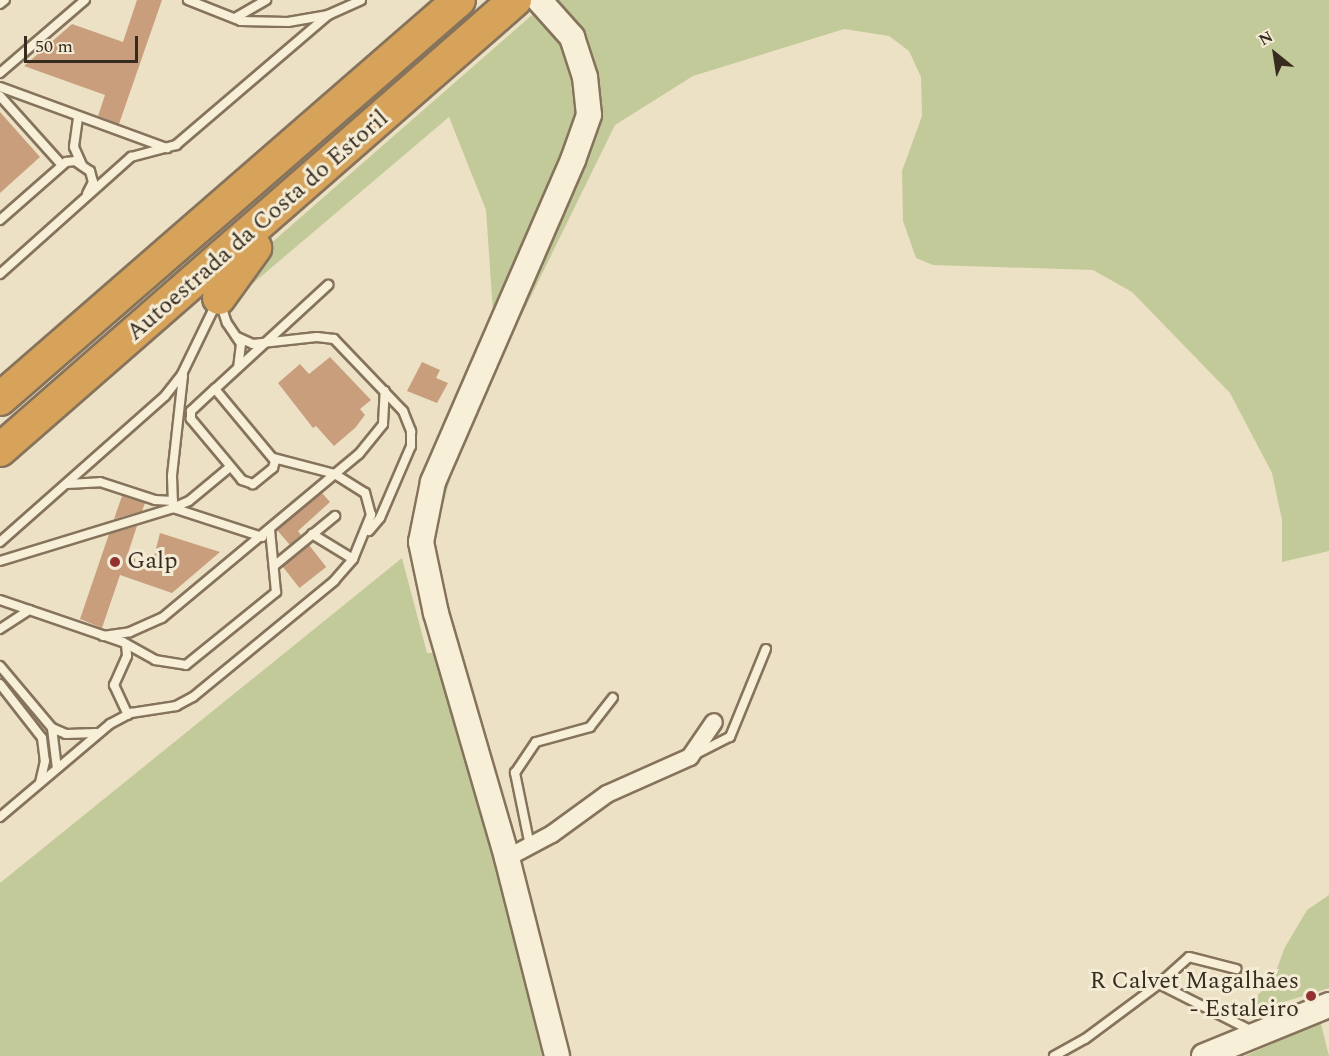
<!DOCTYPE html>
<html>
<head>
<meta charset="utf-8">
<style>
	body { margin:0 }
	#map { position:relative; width:1329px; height:1056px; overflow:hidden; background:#ece1c5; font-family:Spectral,serif }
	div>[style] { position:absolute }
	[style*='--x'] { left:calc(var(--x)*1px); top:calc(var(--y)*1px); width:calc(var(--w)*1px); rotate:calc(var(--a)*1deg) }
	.green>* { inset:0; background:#c3ca99 }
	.building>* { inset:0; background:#c89e7d; transform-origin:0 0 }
	.roads { filter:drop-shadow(2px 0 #86735c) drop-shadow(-2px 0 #86735c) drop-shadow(0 2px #86735c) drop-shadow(0 -2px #86735c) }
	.lane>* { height:8px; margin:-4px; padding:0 4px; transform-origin:4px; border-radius:4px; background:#f7efd8 }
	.street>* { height:16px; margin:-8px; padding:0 8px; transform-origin:8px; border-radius:8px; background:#f7efd8 }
	.secondary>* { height:24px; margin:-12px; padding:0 12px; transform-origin:12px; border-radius:12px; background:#f7efd8 }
	.highway>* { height:32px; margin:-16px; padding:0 16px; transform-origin:16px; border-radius:16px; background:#d7a35a }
	.dots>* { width:16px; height:16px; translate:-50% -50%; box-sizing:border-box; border:3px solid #f4ebd4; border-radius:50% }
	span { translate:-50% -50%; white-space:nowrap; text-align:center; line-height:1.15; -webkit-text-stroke:6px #f4ebd4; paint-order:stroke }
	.street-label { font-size:24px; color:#372b1f }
	.poi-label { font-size:24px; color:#372b1f }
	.left { translate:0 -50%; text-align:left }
	.right { translate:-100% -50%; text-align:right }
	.north { position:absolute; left:1245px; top:24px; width:60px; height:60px; -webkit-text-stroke:4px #f4ebd4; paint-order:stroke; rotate:330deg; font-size:16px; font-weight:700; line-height:24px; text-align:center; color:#372b1f }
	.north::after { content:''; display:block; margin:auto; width:21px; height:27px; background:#372b1f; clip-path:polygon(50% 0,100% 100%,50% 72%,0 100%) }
	.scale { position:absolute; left:24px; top:36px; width:114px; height:27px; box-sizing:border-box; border:3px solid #372b1f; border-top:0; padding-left:8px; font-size:18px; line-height:21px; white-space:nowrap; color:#372b1f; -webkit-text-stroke:4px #f4ebd4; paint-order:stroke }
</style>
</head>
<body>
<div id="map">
	<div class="green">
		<div style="clip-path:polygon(549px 0,1329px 0,1329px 551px,1282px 562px,1282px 520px,1272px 473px,1230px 393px,1132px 292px,1093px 270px,933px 265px,916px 258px,903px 221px,902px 171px,922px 116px,921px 77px,909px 51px,889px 36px,844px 29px,693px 76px,615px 125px,461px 439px,430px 553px,429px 517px,494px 355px,598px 128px,600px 104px,594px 59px,583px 30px,566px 44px,581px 98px,569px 152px,493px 312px,486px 210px,449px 117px,231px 302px,261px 252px)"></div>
		<div style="clip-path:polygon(402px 558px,427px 653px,439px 653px,486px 822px,542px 1056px,0 1056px,0 883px)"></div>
		<div style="clip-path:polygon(1329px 895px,1329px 988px,1255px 1011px,1250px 1001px,1272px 983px,1284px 949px,1307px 910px)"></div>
		<div style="clip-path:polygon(1320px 1020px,1329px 1056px,1245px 1056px,1283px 1039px)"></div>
	</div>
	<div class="building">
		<div style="clip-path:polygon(137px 0,162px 0,119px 124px,98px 116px,105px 95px,24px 66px,72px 24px,123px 42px)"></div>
		<div style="clip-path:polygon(0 112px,40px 157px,0 193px)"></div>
		<div style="clip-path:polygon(330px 357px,371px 400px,360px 409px,365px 415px,355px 428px,334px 446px,316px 426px,313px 428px,278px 383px,300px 364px,309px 374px)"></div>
		<div style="clip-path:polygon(422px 362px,440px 370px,436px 378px,448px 383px,437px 403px,407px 391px)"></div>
		<div style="clip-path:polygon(322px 493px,330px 502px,298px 531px,301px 535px,290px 545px,277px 530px)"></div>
		<div style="clip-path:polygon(122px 496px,145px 503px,142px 511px,114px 519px)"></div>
		<div style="clip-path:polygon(137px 526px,127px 556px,152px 564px,160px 533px,220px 552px,172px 593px,120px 575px,102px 628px,80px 619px,109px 534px)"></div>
		<div style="left:309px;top:545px;width:28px;height:34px;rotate:52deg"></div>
	</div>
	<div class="roads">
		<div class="lane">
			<div style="--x:188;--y:0;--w:57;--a:21.6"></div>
			<div style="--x:241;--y:21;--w:47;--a:1.2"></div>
			<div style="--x:288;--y:22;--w:41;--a:-9.9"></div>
			<div style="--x:328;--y:15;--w:36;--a:-24"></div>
			<div style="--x:0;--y:4;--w:6;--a:-39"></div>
			<div style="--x:235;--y:18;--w:36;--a:-30"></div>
			<div style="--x:0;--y:73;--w:112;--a:-40.7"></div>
			<div style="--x:0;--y:87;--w:178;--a:20.1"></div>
			<div style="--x:0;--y:96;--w:91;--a:48.1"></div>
			<div style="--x:78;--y:118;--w:29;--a:98"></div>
			<div style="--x:74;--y:147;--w:20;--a:66"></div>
			<div style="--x:0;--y:220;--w:88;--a:-41.3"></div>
			<div style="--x:66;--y:162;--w:9;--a:-6"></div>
			<div style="--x:75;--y:161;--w:18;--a:34"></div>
			<div style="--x:90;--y:171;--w:11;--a:75"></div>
			<div style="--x:93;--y:182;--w:13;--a:117"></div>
			<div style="--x:0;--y:274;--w:176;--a:-41.8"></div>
			<div style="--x:131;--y:157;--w:47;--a:-14.9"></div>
			<div style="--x:176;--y:145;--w:200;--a:-40.5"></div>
			<div style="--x:220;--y:302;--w:22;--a:72"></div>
			<div style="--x:227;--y:323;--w:25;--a:56"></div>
			<div style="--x:241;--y:344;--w:23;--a:97"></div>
			<div style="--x:237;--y:337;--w:17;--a:24"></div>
			<div style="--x:253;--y:344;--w:64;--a:-6.2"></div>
			<div style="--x:317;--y:337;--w:17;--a:7"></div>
			<div style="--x:334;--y:339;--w:100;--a:46.2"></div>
			<div style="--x:403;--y:411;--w:22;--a:68"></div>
			<div style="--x:411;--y:431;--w:15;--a:90"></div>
			<div style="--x:411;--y:446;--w:78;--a:113.3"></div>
			<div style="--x:380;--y:518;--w:17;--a:130"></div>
			<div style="--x:183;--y:376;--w:101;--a:96.3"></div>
			<div style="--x:172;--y:476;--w:32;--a:88"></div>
			<div style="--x:173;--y:508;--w:17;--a:-24"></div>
			<div style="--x:189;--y:501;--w:53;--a:-39.7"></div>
			<div style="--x:215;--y:389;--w:94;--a:50.2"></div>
			<div style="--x:275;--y:461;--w:7;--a:106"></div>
			<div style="--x:273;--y:468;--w:26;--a:141"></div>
			<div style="--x:253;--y:484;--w:12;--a:-160"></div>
			<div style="--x:242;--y:480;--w:80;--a:-129.9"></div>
			<div style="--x:191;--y:419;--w:8;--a:-90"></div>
			<div style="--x:191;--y:411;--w:33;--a:-43"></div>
			<div style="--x:215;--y:389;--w:154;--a:-42.6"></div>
			<div style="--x:67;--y:484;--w:33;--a:-3"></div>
			<div style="--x:100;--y:482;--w:58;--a:18.1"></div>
			<div style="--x:155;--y:500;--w:18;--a:3"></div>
			<div style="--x:312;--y:534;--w:48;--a:31.4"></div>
			<div style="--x:0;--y:542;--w:220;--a:-41.5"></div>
			<div style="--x:165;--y:396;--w:28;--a:-52"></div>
			<div style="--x:182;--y:374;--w:78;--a:-64.1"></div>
			<div style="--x:0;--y:561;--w:181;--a:-17"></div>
			<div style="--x:173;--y:508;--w:94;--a:18"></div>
			<div style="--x:274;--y:566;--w:79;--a:-39.3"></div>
			<div style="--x:0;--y:600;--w:130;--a:18.9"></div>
			<div style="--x:123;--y:642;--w:37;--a:29"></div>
			<div style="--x:155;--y:660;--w:31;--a:9"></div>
			<div style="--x:186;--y:665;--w:116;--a:-39"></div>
			<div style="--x:276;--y:592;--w:62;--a:-95.5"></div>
			<div style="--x:0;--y:629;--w:35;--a:-33"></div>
			<div style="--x:103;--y:636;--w:27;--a:-8"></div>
			<div style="--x:130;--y:632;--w:35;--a:-24"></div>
			<div style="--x:162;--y:618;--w:256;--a:-39.8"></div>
			<div style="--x:359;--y:454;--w:38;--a:-51"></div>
			<div style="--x:383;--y:424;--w:33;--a:-87"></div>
			<div style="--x:126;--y:644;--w:12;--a:85"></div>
			<div style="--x:127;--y:656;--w:32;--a:114"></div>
			<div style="--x:114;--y:685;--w:33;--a:65"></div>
			<div style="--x:0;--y:666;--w:81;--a:50"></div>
			<div style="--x:52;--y:728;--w:39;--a:83"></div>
			<div style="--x:0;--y:684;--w:68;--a:52.1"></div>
			<div style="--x:42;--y:738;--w:23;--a:83"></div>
			<div style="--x:45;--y:761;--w:22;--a:103"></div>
			<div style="--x:52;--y:728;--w:15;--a:23"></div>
			<div style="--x:66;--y:734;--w:30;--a:-2"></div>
			<div style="--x:696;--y:754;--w:38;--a:-27"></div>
			<div style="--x:730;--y:737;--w:95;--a:-67.8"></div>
			<div style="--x:0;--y:817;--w:144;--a:-40.2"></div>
			<div style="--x:110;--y:724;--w:24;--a:-28"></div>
			<div style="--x:131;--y:713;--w:46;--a:-8.8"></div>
			<div style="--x:176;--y:706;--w:19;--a:-28"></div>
			<div style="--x:193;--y:697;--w:183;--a:-39.4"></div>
			<div style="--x:334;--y:581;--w:29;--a:-49"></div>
			<div style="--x:353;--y:559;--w:48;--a:-67.8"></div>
			<div style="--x:371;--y:515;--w:23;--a:-105"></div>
			<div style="--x:365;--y:493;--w:36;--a:-148"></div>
			<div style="--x:335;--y:474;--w:63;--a:-165.3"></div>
			<div style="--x:530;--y:846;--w:75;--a:-101.6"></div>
			<div style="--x:515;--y:773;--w:37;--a:-56"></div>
			<div style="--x:536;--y:742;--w:56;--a:-15.5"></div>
			<div style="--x:590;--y:727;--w:37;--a:-52"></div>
			<div style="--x:1159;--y:984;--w:40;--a:-42"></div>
			<div style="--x:1189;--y:957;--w:49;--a:14.3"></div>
			<div style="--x:1054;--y:1056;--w:35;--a:-29"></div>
			<div style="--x:1085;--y:1039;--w:92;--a:-36.6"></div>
			<div style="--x:1159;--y:984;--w:104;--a:26.8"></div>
		</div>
		<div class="street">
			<div style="--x:507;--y:858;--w:51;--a:-28.1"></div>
			<div style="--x:552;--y:834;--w:68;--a:-36"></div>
			<div style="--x:607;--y:794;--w:91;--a:-24"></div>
			<div style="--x:690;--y:757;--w:42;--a:-55.6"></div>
		</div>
		<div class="secondary">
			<div style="--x:539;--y:0;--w:50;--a:48.3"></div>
			<div style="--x:572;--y:37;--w:42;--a:72"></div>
			<div style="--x:585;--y:77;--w:38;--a:84"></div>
			<div style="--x:589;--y:115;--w:48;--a:109.6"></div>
			<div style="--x:573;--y:160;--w:351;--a:113.5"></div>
			<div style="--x:433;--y:482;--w:61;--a:101.3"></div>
			<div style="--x:421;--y:542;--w:73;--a:78.1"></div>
			<div style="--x:436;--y:613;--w:255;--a:73.8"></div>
			<div style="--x:507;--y:858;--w:204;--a:75.8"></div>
			<div style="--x:1204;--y:1056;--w:135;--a:-22.2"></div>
		</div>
		<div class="highway">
			<div style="--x:219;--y:298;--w:62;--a:-54.2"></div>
			<div style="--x:0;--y:399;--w:608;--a:-41"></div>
			<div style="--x:0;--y:450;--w:684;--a:-41.15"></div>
		</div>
	</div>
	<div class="dots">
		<div style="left:115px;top:562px;background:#92312f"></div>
		<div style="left:1311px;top:996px;background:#92312f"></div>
	</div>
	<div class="street-label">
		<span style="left:258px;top:226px;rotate:-41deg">Autoestrada da Costa do Estoril</span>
	</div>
	<div class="poi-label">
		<span class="left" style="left:127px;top:562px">Galp</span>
		<span class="right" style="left:1299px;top:996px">R Calvet Magalhães<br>- Estaleiro</span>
	</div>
	<div class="north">N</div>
	<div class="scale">50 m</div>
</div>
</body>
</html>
